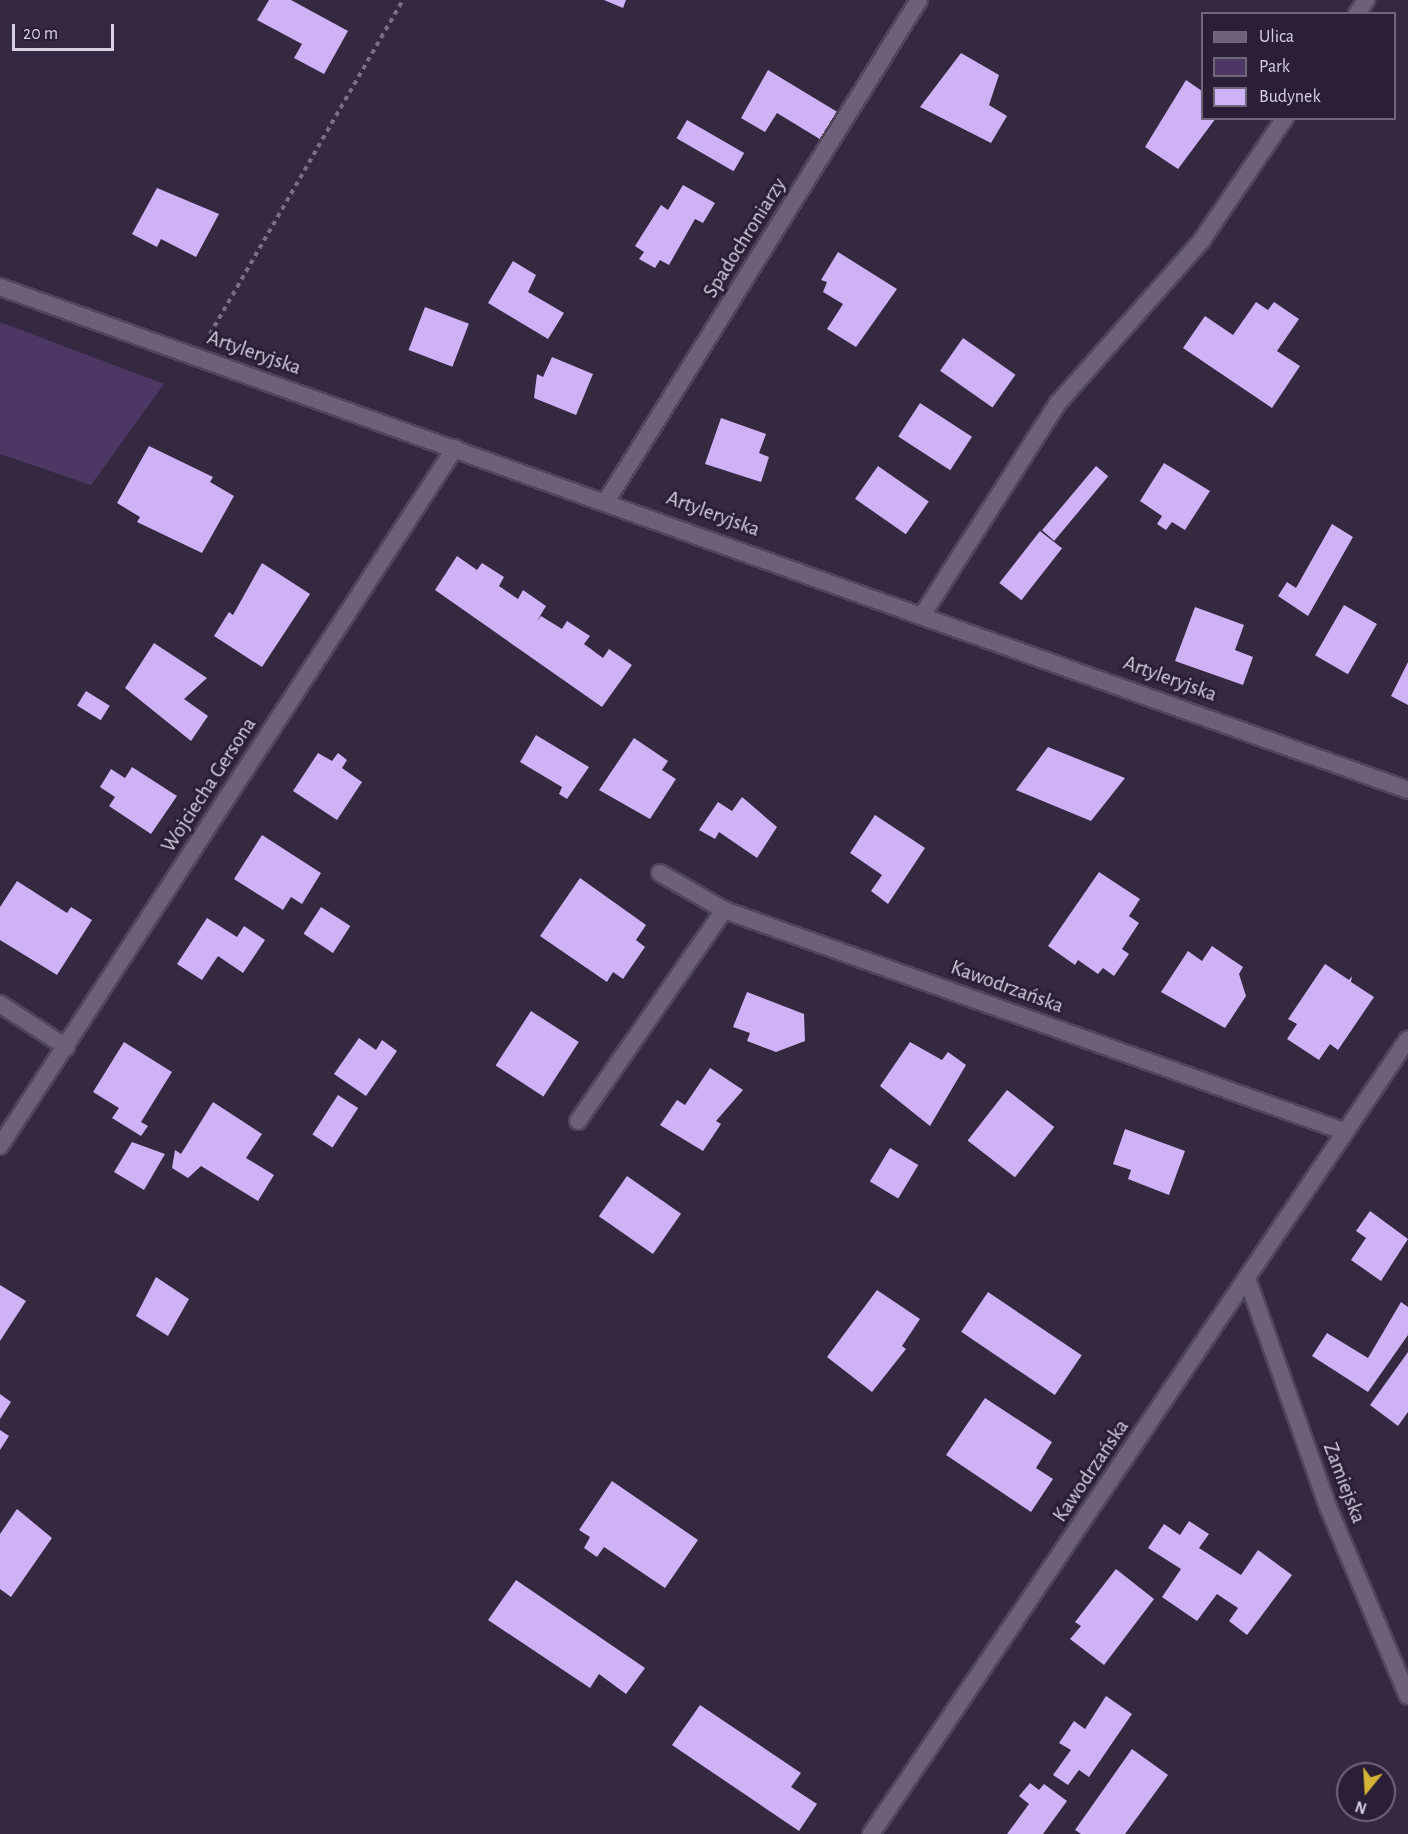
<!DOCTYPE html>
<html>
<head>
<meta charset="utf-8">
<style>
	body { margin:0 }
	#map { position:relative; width:1408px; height:1834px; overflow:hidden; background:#342941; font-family:"Alegreya Sans",sans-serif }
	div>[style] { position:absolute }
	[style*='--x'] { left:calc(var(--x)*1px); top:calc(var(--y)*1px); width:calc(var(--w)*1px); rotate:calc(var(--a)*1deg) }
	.green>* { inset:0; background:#4d3865 }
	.building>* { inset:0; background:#cfb1f6; transform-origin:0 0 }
	.path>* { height:4px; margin-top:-2px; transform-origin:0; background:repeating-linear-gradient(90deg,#786f83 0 4.5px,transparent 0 9px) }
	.roads { filter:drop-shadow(2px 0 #4f465b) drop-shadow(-2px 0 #4f465b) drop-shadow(0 2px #4f465b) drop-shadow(0 -2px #4f465b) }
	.service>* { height:16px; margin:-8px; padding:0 8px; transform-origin:8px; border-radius:8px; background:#6c607b }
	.minor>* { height:16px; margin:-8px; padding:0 8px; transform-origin:8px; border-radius:8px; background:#6c607b }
	.tertiary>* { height:16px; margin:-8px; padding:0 8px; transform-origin:8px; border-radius:8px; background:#6c607b }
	span { translate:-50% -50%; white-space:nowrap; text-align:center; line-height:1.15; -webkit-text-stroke:6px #2a1f36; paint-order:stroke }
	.street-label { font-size:21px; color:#d6d0e0 }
	.legend { position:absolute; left:1201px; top:12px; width:195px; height:108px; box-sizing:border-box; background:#2a1f36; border:2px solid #6f667a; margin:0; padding:8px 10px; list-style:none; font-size:18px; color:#d6d0e0 }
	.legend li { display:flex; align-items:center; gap:12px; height:30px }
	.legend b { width:30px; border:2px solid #6f667a }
	.north { position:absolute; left:1336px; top:1762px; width:60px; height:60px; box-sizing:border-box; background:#2a1f36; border:2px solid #6f667a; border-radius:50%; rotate:198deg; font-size:16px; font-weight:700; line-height:24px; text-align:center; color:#d6d0e0 }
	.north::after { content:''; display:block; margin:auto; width:21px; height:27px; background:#d6b534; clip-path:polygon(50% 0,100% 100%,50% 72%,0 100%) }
	.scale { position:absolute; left:12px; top:24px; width:102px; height:27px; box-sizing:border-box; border:3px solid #d6d0e0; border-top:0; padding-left:8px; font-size:18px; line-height:21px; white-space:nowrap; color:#d6d0e0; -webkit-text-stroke:4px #2a1f36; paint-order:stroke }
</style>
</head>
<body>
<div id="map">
	<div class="green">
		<div style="clip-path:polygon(0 322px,164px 384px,91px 485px,0 454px)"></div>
	</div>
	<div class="building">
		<div style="clip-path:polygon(269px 0,291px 0,348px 31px,324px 74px,294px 58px,302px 44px,257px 20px)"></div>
		<div style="clip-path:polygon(604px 0,626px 0,623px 8px)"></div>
		<div style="clip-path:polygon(961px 53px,999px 75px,989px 105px,1007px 116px,991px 143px,920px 107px)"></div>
		<div style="clip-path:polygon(768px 70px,839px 113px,823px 141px,777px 113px,765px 132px,741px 118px)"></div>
		<div style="clip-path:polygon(1186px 80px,1202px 91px,1202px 118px,1216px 118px,1178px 169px,1145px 147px)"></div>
		<div style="left:687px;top:120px;width:66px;height:21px;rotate:30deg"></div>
		<div style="clip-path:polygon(683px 185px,715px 203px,703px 223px,695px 219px,669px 265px,660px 260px,655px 268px,639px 259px,644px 252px,635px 246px,661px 205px,668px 210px)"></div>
		<div style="clip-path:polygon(157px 188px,219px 214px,196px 257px,161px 239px,157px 247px,132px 234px)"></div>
		<div style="clip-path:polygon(838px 252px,897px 289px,856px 347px,827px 329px,843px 304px,823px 292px,827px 282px,821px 280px)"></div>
		<div style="clip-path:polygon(513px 261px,536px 275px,528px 292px,564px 313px,548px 339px,488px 303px)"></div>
		<div style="clip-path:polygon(1256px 302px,1268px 310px,1274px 302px,1299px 319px,1277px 351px,1300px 366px,1272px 408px,1183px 348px,1205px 316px,1233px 335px)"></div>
		<div style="left:425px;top:307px;width:47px;height:46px;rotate:21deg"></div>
		<div style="left:963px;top:338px;width:64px;height:40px;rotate:35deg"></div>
		<div style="clip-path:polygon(552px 357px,593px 374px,576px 415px,534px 398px,537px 374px,543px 377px)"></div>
		<div style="left:920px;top:403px;width:62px;height:40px;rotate:33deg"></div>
		<div style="clip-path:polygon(721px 418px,766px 434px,759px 453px,769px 457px,761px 482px,705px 464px)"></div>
		<div style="clip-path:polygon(149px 446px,213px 477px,210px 482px,234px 496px,202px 553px,137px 522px,140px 517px,117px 503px)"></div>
		<div style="clip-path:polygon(1164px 463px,1210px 491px,1185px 530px,1172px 522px,1166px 530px,1157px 524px,1162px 516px,1140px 501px)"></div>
		<div style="left:878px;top:466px;width:62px;height:40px;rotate:35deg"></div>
		<div style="left:1096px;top:466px;width:16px;height:84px;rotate:40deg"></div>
		<div style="clip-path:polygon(1332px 524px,1353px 537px,1308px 616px,1278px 596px,1287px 582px,1296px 588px)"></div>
		<div style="left:1040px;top:531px;width:28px;height:66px;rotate:38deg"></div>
		<div style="clip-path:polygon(457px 556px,477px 570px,482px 563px,504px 577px,499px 586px,518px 599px,523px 590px,546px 606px,537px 621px,541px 616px,562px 629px,567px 621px,590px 636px,584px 644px,603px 658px,609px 649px,632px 665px,602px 707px,435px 590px)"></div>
		<div style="clip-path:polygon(262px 563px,310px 594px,262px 667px,214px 636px,229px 612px,233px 615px)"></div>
		<div style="left:1344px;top:605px;width:38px;height:58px;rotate:30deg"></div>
		<div style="clip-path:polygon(1195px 607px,1244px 625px,1235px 650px,1253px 657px,1243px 685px,1175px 661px)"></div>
		<div style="clip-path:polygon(154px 643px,207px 678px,184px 699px,208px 716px,191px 741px,125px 688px)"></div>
		<div style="clip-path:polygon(1408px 662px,1408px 705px,1391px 696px)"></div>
		<div style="left:86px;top:691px;width:28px;height:17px;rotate:32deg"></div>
		<div style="clip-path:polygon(536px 735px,589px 767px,567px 799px,559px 794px,562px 787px,520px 762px)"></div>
		<div style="clip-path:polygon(634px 738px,668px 761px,662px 770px,676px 779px,650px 819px,599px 790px)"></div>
		<div style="clip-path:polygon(1048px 747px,1125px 778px,1091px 821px,1016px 790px)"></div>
		<div style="clip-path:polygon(318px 753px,332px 761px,338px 753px,347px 760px,342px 768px,362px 782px,337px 820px,293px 791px)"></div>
		<div style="clip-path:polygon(132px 767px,177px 796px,151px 834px,109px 806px,115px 797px,100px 787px,111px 769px,125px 778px)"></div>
		<div style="clip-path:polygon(742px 797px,777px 827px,757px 858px,719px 832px,715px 839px,699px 830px,718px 802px,732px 811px)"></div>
		<div style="clip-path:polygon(875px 815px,925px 848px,888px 904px,871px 891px,882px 875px,850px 853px)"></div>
		<div style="clip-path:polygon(262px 835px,321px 873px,302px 904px,291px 897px,283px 910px,234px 879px)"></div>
		<div style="clip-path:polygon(1099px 872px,1140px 899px,1129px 916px,1139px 923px,1122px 949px,1129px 954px,1114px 976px,1103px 968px,1098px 974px,1078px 960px,1075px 965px,1048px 946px)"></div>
		<div style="clip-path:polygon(580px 878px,646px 925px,636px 940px,645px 947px,623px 979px,613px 972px,607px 982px,540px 936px)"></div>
		<div style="clip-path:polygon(17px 881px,67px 913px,71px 907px,92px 920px,57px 975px,0 940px,0 907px)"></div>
		<div style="left:321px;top:907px;width:35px;height:32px;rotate:33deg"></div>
		<div style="clip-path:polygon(207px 918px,237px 937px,244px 926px,265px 940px,243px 973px,218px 956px,202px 980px,177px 964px)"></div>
		<div style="clip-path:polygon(1212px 946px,1243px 967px,1239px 974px,1246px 996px,1225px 1028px,1161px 992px,1188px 951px,1202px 961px)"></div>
		<div style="clip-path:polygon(1325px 964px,1349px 980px,1352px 976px,1351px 982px,1374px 997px,1338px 1050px,1330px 1044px,1319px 1060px,1287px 1039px,1297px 1024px,1288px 1019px)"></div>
		<div style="clip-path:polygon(747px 992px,804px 1014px,805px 1041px,776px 1052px,747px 1041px,750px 1033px,733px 1027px)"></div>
		<div style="left:531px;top:1011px;width:57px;height:65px;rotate:33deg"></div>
		<div style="clip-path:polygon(359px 1038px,376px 1050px,382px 1040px,397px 1051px,366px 1096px,334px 1074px)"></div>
		<div style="clip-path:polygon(124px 1042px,172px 1072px,141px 1122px,148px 1126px,141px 1136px,112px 1118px,119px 1108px,93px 1092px)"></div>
		<div style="clip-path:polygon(910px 1042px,942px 1060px,948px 1052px,966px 1065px,930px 1126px,880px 1086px)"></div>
		<div style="clip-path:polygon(710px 1068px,743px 1090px,716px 1121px,721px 1124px,703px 1151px,660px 1125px,677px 1100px,685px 1105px)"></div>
		<div style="left:1007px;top:1090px;width:60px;height:64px;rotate:38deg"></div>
		<div style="left:338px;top:1095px;width:24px;height:47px;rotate:33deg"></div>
		<div style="clip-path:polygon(213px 1102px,262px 1134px,246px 1158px,274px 1175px,258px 1201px,201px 1166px,188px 1178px,172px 1168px,175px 1150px,181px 1154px)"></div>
		<div style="clip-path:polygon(1125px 1129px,1185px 1151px,1169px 1195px,1128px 1179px,1131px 1170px,1113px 1164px)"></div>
		<div style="clip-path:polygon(132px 1142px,165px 1154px,144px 1190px,114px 1172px)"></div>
		<div style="left:890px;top:1148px;width:33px;height:39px;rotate:31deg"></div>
		<div style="left:627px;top:1176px;width:66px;height:49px;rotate:35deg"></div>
		<div style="clip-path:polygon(1370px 1211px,1408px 1239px,1381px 1281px,1351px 1260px,1366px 1238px,1356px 1231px)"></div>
		<div style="clip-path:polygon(156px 1277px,189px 1299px,168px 1336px,136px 1316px)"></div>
		<div style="clip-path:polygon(0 1285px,26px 1301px,0 1341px)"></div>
		<div style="clip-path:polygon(877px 1290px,920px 1319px,902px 1346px,906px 1349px,872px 1392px,827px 1357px)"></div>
		<div style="left:988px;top:1292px;width:113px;height:48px;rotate:34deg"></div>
		<div style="clip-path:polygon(1401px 1302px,1408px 1307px,1408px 1335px,1368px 1392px,1312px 1356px,1327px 1333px,1368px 1358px)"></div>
		<div style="clip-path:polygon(1408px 1352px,1408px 1412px,1398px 1426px,1370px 1405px)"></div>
		<div style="clip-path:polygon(0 1394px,11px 1402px,0 1419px)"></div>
		<div style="clip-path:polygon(985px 1398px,1052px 1442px,1036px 1468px,1053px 1479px,1031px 1512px,946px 1455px)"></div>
		<div style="clip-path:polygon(0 1430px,9px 1436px,0 1450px)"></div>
		<div style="clip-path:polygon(612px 1481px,698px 1540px,665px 1588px,604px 1547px,597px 1557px,584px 1548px,590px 1537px,579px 1530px)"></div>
		<div style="clip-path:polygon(17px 1509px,52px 1538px,11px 1597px,0 1589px,0 1534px)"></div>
		<div style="clip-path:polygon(1189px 1521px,1209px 1534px,1199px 1548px,1241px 1575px,1258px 1550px,1292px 1575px,1247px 1635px,1229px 1621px,1238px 1608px,1217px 1594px,1197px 1621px,1162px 1597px,1181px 1569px,1148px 1548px,1164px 1524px,1180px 1535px)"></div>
		<div style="clip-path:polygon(1116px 1569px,1154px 1599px,1104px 1665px,1070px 1639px,1081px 1626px,1075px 1622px)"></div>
		<div style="clip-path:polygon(516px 1580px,645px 1668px,626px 1694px,599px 1674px,590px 1688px,488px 1620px)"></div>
		<div style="clip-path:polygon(1106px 1696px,1132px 1714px,1089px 1777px,1079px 1770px,1068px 1785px,1053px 1775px,1071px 1750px,1059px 1743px,1074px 1721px,1085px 1729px)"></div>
		<div style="clip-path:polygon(700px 1705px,801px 1773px,791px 1787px,817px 1804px,799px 1831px,672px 1745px)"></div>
		<div style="clip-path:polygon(1132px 1749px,1168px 1775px,1125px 1834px,1081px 1834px,1075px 1830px)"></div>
		<div style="clip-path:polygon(1030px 1783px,1039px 1790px,1044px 1784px,1067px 1801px,1043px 1834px,1007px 1834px,1029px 1804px,1019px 1796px)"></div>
	</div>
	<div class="path">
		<div style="--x:210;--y:334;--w:386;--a:-60"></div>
	</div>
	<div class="roads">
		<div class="service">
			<div style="--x:1357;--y:14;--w:17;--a:-57"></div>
			<div style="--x:923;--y:614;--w:250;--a:-57.4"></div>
			<div style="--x:1058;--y:403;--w:217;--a:-48.5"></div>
			<div style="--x:1202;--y:240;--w:148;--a:-55.8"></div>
		</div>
		<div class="minor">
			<div style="--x:607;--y:500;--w:589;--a:-58.04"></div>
			<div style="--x:660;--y:873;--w:74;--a:30"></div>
			<div style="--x:0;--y:1004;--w:79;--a:33.1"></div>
			<div style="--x:578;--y:1121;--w:257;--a:-55.3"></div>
			<div style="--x:724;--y:910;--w:657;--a:19.65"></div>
			<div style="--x:0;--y:1146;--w:833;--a:-56.9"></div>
			<div style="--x:1248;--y:1281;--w:240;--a:70.5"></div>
			<div style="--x:1328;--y:1507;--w:205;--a:67.1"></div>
			<div style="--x:871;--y:1834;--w:959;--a:-55.96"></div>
		</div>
		<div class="tertiary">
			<div style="--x:0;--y:287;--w:1495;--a:19.66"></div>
		</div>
	</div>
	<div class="street-label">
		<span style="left:745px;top:238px;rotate:-58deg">Spadochroniarzy</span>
		<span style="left:254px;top:353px;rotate:19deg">Artyleryjska</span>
		<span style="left:713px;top:514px;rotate:20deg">Artyleryjska</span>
		<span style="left:1170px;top:679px;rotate:20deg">Artyleryjska</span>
		<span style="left:209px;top:785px;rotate:-57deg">Wojciecha Gersona</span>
		<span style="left:1007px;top:987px;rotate:20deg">Kawodrzańska</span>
		<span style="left:1091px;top:1471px;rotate:-56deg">Kawodrzańska</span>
		<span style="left:1344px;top:1483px;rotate:69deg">Zamiejska</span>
	</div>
	<ul class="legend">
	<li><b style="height:8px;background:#6c607b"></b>Ulica</li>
	<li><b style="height:16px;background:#4d3865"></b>Park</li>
	<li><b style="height:16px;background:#cfb1f6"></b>Budynek</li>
	</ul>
	<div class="north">N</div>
	<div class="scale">20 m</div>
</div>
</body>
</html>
